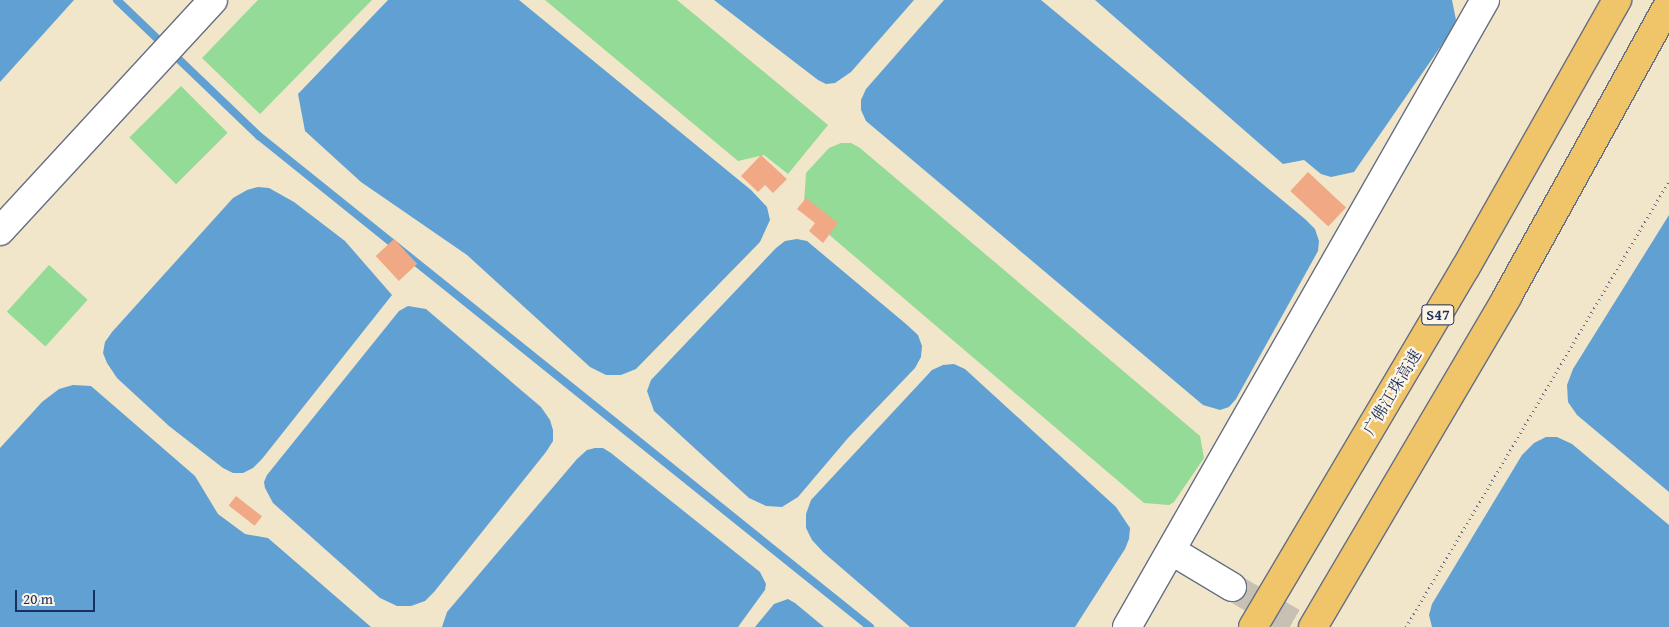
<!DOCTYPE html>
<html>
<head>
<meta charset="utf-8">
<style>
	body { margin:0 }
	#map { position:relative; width:1669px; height:627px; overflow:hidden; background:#f2e6ca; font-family:"Gentium Book Plus","Noto Serif SC",serif }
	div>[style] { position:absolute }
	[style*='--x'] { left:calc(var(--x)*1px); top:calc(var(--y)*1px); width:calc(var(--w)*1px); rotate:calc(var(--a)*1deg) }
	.green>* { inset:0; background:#93db96; transform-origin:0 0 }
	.water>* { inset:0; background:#61a0d3 }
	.stream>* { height:8px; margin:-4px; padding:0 4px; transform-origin:4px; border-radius:4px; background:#61a0d3 }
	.building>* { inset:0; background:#f1a884; transform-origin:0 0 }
	.street-tunnel>* { height:28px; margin-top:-14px; transform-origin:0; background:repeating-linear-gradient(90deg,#c7c1b4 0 28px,transparent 0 42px) }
	.path>* { height:3px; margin-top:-1.5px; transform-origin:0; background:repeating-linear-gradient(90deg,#666f84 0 1px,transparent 0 5px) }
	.roads { filter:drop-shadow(1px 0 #666f84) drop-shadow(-1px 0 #666f84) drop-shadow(0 1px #666f84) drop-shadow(0 -1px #666f84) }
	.street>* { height:28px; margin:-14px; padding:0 14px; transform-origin:14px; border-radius:14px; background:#fff }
	.highway>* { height:28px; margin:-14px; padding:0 14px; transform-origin:14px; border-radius:14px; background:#f0c469 }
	span { translate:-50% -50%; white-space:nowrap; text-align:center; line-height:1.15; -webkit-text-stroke:4.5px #fcf5e5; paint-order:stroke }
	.shield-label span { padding:1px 4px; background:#fcf5e5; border:1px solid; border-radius:4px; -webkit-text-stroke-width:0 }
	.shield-label { font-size:15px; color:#1b2f5e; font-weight:700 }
	.street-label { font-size:16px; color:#1b2f5e }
	.scale { position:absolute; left:15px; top:590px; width:80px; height:22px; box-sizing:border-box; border:2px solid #1b2f5e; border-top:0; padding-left:6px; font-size:15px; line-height:18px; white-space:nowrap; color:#1b2f5e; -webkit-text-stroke:4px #fcf5e5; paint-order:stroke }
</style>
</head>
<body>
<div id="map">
	<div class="green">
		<div style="clip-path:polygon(258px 0,372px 0,260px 114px,202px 58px)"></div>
		<div style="clip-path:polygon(545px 0,677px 0,828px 125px,788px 174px,764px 155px,738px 161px)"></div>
		<div style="left:181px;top:86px;width:66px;height:73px;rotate:45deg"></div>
		<div style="clip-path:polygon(841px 143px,851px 143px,860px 148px,1200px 436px,1204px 458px,1174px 502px,1169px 505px,1144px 503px,813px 221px,804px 204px,806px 173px,829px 148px)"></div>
		<div style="left:49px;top:265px;width:52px;height:63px;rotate:42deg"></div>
	</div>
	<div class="water">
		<div style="clip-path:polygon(0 0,74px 0,0 82px)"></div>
		<div style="clip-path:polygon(388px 0,519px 0,751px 190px,767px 207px,770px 220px,760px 242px,636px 369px,621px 375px,606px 375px,590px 367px,467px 255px,361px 182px,305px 131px,298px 94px)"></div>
		<div style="clip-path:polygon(714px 0,914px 0,851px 72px,835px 83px,826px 84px,818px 80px)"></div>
		<div style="clip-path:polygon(944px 0,1041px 0,1305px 219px,1315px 229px,1319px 241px,1318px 251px,1236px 399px,1229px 407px,1220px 410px,1203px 405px,866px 121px,861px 110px,861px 100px,866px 89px)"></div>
		<div style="clip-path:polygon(1095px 0,1452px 0,1456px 20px,1450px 33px,1354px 172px,1331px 177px,1321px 174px,1304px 160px,1283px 164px)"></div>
		<div style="clip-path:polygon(258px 187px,269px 188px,294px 202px,345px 241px,392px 295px,262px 459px,253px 468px,243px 473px,233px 473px,223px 468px,169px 426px,117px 378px,107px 363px,103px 353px,105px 342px,112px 332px,233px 198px,247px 190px)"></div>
		<div style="clip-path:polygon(1669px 215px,1669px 492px,1577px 415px,1568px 402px,1567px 385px,1573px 369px)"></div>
		<div style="clip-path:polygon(797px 239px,807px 241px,906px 324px,918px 335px,922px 346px,921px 357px,915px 368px,848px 438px,798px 497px,782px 507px,766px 506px,749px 498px,654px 411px,647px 391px,651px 380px,776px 248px,785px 241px)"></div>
		<div style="clip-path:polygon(408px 306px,426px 309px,541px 407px,550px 420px,553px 430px,553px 441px,546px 452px,434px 592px,425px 601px,411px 606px,397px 606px,380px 598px,273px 503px,265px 488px,264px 482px,267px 475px,399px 311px)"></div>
		<div style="clip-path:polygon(954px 364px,965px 369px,1116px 507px,1130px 528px,1129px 539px,1125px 549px,1075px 627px,910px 627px,823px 552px,812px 540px,806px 528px,806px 514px,811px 500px,932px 370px,943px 365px)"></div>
		<div style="clip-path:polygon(73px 385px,91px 386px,195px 476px,218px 514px,245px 534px,268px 538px,371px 627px,0 627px,0 448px,42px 402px,59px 389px)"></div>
		<div style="clip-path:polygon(1546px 437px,1557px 437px,1572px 444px,1669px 525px,1669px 627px,1432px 627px,1429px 615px,1432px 604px,1522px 455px,1534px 443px)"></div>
		<div style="clip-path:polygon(595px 448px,603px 448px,611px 453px,760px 572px,766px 584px,765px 590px,738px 627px,442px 627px,447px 612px,577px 459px,587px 450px)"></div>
		<div style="clip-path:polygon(788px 599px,795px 603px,824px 627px,755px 627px,774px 604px)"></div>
	</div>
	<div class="stream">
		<div style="--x:117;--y:0;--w:197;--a:43.8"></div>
		<div style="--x:259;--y:136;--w:784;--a:38.79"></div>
	</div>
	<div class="building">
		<div style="clip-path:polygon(761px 155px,787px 179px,773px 193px,765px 185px,758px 192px,741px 176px)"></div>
		<div style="left:1308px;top:172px;width:52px;height:26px;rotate:43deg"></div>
		<div style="clip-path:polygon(806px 198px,838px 223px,823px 243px,809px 231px,815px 223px,797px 209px)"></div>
		<div style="left:394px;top:239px;width:34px;height:25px;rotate:47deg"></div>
		<div style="left:236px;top:496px;width:33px;height:12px;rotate:38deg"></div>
	</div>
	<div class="street-tunnel">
		<div style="--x:1232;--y:587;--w:80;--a:30.1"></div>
	</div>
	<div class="path">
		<div style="--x:1406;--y:627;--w:518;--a:-59.47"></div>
	</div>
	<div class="roads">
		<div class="street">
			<div style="--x:0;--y:231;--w:314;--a:-47.3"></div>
			<div style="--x:1172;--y:551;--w:70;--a:31"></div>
			<div style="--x:1127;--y:627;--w:722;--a:-60.27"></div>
		</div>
		<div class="highway">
			<div style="--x:1253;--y:627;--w:418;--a:-59.4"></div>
			<div style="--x:1466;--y:267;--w:307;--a:-60.5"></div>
			<div style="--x:1313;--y:627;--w:383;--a:-59.5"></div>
			<div style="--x:1507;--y:297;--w:335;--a:-61.1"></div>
		</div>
	</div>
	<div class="shield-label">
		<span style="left:1438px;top:315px">S47</span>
	</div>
	<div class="street-label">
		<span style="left:1392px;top:392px;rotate:-59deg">广佛江珠高速</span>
	</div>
	<div class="scale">20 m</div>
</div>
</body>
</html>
